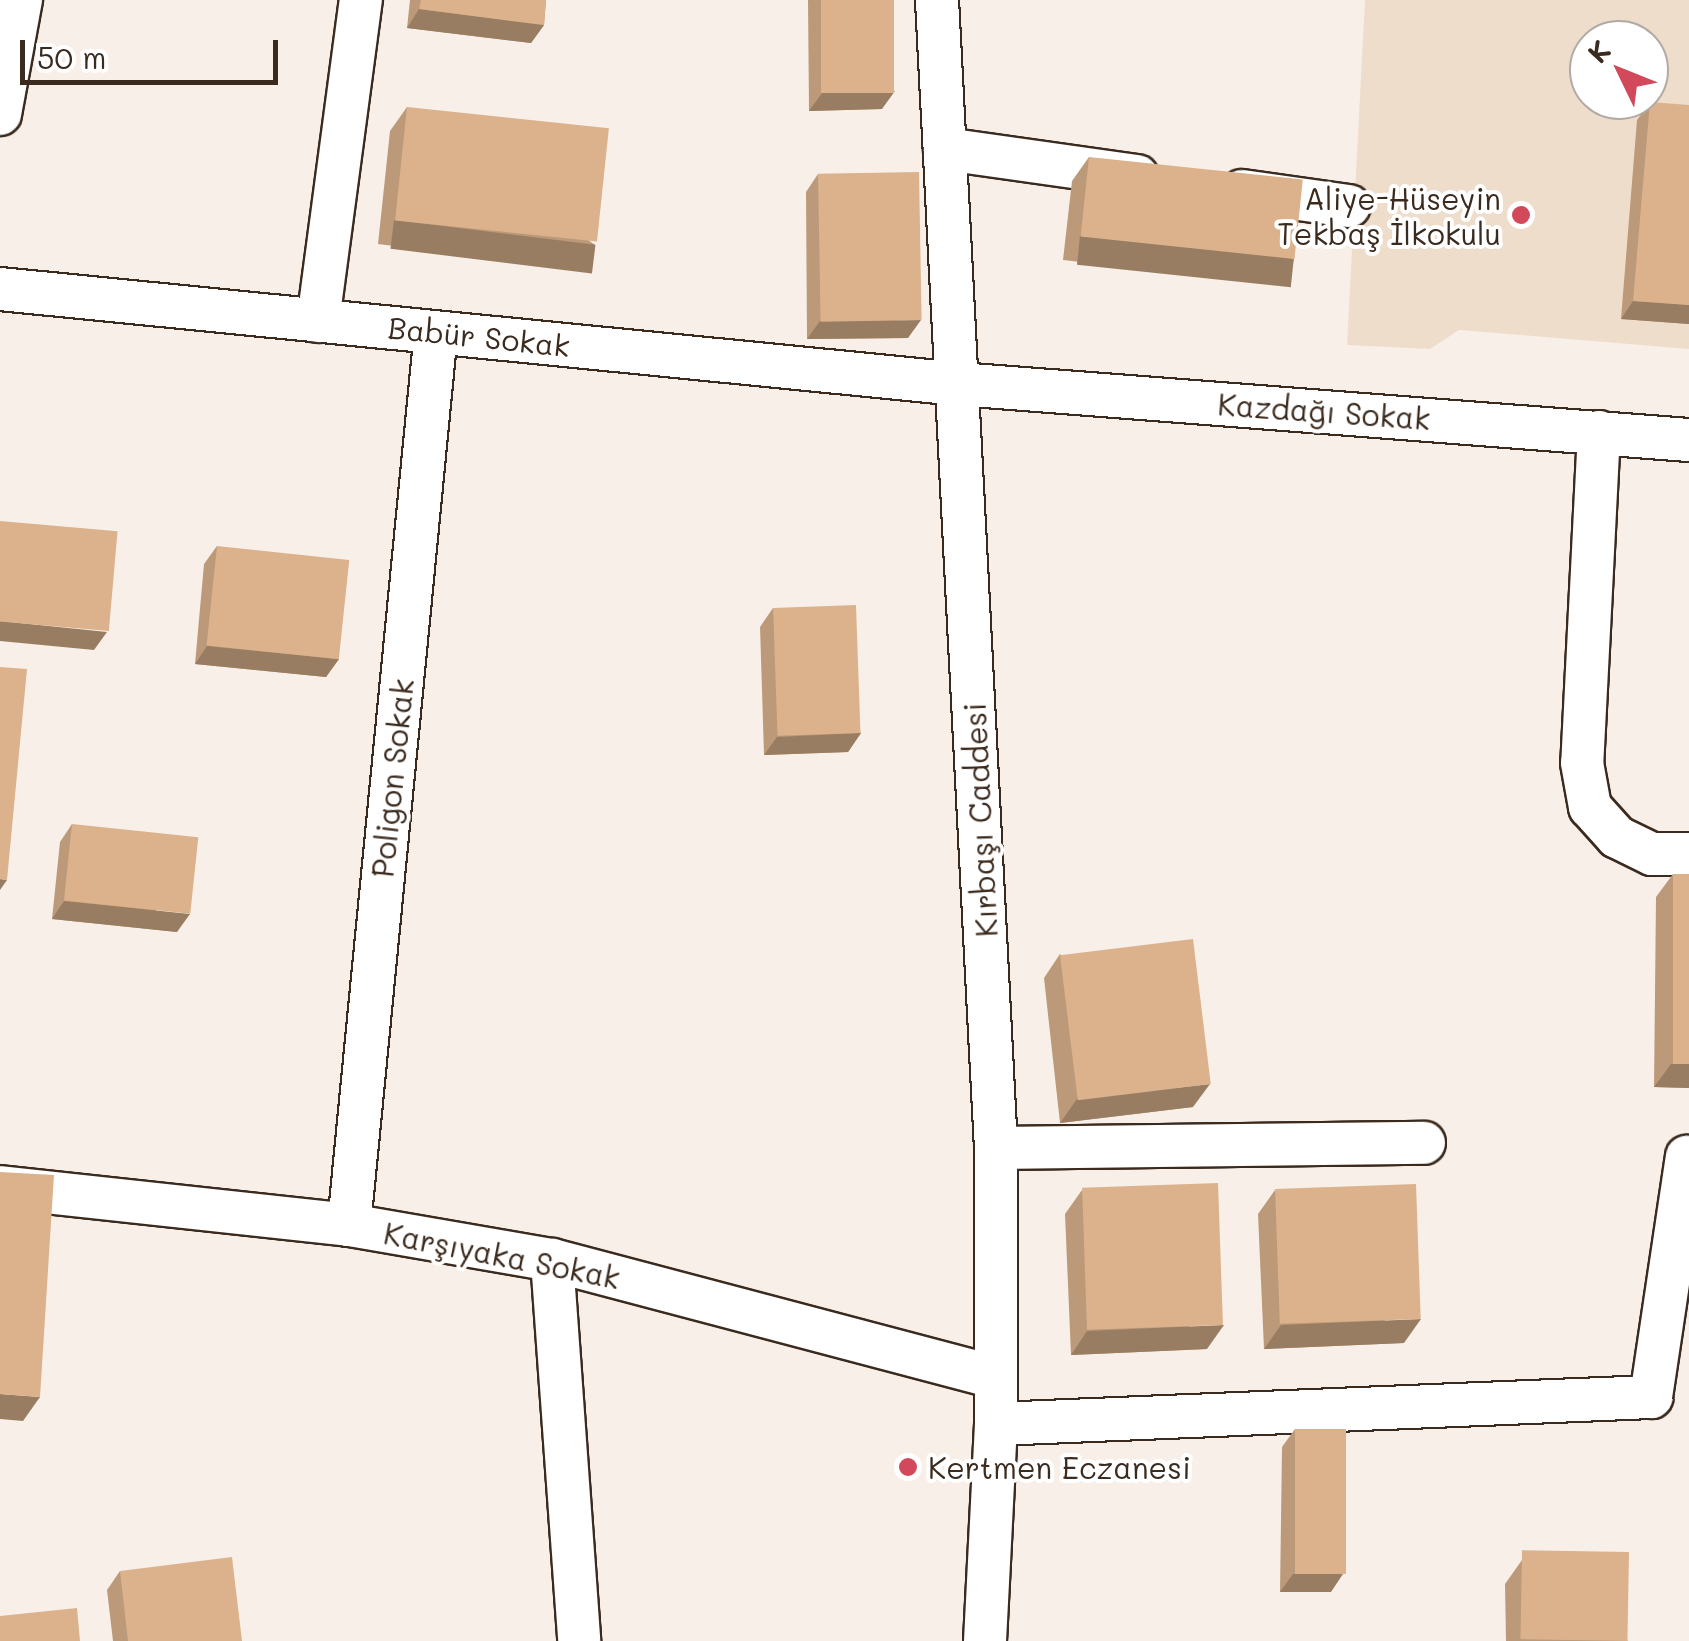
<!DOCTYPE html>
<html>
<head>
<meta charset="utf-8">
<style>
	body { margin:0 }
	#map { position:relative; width:1689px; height:1641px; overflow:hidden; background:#f8f0e8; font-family:Mali,sans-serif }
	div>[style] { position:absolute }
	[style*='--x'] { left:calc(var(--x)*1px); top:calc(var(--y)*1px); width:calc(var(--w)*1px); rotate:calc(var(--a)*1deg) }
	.built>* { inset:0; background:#efddcc }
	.roads { filter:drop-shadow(2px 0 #3b2a1e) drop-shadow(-2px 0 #3b2a1e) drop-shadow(0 2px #3b2a1e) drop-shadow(0 -2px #3b2a1e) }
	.minor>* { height:42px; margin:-21px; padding:0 21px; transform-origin:21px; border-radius:21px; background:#fff }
	.wall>* { inset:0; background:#bc9978 }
	.shaded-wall>* { inset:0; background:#997d62; transform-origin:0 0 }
	.building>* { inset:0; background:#dbb28c; transform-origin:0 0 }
	.dots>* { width:28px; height:28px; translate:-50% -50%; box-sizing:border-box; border:5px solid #fff; border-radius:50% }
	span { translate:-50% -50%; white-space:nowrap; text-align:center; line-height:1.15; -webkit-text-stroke:8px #fff; paint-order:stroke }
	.poi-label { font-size:30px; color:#3b2a1e }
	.right { translate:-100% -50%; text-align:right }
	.left { translate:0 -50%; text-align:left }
	.street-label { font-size:30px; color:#3b2a1e }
	.north { position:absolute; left:1569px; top:20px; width:100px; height:100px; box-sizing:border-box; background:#fff; border:2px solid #b1aaa5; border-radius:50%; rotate:313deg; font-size:28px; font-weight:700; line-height:40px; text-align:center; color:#3b2a1e }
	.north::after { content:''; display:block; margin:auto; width:35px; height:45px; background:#d1495b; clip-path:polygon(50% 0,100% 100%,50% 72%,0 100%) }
	.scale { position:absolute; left:20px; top:40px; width:258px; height:45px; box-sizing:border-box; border:5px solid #3b2a1e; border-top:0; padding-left:12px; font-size:30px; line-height:35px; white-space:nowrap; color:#3b2a1e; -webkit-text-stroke:8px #fff; paint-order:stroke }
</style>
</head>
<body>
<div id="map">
	<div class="built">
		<div style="clip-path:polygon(evenodd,1365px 0,1689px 0,1689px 349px,1459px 330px,1430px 349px,1347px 345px,1365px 0,1589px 40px,1649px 40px,1649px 100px,1589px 100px,1589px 40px)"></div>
	</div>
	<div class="roads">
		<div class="minor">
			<div style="--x:937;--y:0;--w:1150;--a:87.06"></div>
			<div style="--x:996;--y:1148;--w:276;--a:90"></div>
			<div style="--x:996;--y:1424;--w:217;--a:92.9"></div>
			<div style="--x:0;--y:114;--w:116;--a:-79.6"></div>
			<div style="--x:945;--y:149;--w:194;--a:8"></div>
			<div style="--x:1242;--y:191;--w:108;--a:8"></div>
			<div style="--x:0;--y:289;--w:964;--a:5.66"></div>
			<div style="--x:959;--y:384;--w:732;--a:4.39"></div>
			<div style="--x:318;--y:321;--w:324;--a:-82.4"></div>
			<div style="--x:1599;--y:432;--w:331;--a:92.9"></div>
			<div style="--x:1582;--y:763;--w:45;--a:79.7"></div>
			<div style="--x:1590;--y:807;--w:40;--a:48"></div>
			<div style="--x:1617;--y:837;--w:39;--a:26"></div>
			<div style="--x:1652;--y:854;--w:37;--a:0"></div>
			<div style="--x:996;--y:1148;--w:428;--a:-0.7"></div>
			<div style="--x:0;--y:1187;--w:351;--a:6.2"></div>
			<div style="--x:349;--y:1225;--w:206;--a:9.8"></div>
			<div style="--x:552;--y:1260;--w:458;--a:14.8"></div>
			<div style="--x:349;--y:1225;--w:897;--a:-84.44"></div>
			<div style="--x:552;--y:1260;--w:382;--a:85.9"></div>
			<div style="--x:996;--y:1424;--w:656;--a:-2.36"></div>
			<div style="--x:1651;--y:1397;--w:243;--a:-81.5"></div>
		</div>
	</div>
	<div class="wall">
		<div style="clip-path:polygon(410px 0,546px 0,544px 25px,531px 43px,407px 28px)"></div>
		<div style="clip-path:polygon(808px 0,894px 0,882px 109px,809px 111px)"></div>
		<div style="clip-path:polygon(1650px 102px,1689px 324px,1621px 319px,1637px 120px)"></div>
		<div style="clip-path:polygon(407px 107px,595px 245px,578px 269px,378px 244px,390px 131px)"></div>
		<div style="clip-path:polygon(1089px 157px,1294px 260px,1277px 284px,1063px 260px,1072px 181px)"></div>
		<div style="clip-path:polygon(818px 174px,908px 338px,807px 339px,806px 192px)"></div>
		<div style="clip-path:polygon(217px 546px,339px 659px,326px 677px,195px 664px,204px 564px)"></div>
		<div style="clip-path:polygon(773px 608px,861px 733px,848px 752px,764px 755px,760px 627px)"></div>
		<div style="clip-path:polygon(72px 824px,177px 932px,52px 919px,60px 842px)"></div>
		<div style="clip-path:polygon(1673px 874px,1689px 1088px,1654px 1087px,1656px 897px)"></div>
		<div style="clip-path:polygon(1060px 954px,1193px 1107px,1060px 1123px,1044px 978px)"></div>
		<div style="clip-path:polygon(1082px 1190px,1207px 1349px,1071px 1355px,1065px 1214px)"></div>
		<div style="clip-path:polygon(1275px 1190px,1404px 1343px,1264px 1349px,1258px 1214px)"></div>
		<div style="clip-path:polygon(1295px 1429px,1331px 1592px,1280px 1592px,1282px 1447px)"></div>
		<div style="clip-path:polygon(1522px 1560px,1628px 1641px,1506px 1641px,1505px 1584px)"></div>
		<div style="clip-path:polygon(120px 1571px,242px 1641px,113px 1641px,107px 1590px)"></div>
	</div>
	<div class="shaded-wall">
		<div style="clip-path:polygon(419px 9px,544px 25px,531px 43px,407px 28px)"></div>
		<div style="clip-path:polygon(895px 91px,882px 109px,809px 111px,822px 93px)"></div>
		<div style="left:394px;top:220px;width:203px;height:29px;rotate:7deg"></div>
		<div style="left:1080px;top:236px;width:215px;height:29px;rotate:6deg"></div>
		<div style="clip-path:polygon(1633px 301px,1689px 305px,1689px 324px,1621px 319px)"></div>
		<div style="clip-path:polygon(921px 320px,908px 338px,807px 339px,820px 321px)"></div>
		<div style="clip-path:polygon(0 621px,107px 632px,94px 650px,0 641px)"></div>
		<div style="clip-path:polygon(207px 646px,339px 659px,326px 677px,195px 664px)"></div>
		<div style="clip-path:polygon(861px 733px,848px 752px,764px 755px,777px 737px)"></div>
		<div style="clip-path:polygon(0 879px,7px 880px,0 890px)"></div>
		<div style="clip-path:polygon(64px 901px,190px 914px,177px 932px,52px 919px)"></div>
		<div style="clip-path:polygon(1671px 1064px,1689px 1064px,1689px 1088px,1654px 1087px)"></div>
		<div style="clip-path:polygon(1210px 1084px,1193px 1107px,1060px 1123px,1077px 1099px)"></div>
		<div style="clip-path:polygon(1421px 1319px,1404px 1343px,1264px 1349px,1281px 1325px)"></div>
		<div style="clip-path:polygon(1224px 1325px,1207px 1349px,1071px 1355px,1087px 1331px)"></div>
		<div style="clip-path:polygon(0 1394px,40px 1397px,23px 1421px,0 1419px)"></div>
		<div style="clip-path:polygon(1293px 1574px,1343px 1574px,1331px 1592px,1280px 1592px)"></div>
	</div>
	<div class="building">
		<div style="clip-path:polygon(421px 0,546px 0,544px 25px,419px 9px)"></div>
		<div style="left:821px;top:0;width:73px;height:93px"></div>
		<div style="clip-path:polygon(1650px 102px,1689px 105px,1689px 305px,1633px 301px)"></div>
		<div style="left:407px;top:107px;width:203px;height:114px;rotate:6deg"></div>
		<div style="left:1089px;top:157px;width:215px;height:80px;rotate:6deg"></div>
		<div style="left:919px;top:172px;width:148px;height:101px;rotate:89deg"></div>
		<div style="left:0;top:521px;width:118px;height:100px;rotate:5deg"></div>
		<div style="left:217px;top:546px;width:133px;height:100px;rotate:6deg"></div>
		<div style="left:856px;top:605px;width:128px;height:83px;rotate:88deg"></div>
		<div style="clip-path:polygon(0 667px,27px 669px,7px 880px,0 879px)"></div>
		<div style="left:72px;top:824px;width:127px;height:77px;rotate:6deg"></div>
		<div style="left:1673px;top:874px;width:16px;height:190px"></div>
		<div style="left:1193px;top:939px;width:146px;height:134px;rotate:83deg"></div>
		<div style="clip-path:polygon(0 1172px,54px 1175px,40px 1397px,0 1394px)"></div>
		<div style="left:1218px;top:1183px;width:142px;height:136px;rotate:88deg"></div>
		<div style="left:1416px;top:1184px;width:135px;height:141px;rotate:88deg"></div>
		<div style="left:1295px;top:1429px;width:51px;height:145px"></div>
		<div style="left:1629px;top:1552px;width:89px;height:107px;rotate:91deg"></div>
		<div style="clip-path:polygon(232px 1557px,242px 1641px,128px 1641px,120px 1571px)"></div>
		<div style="clip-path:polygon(77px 1608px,80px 1641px,0 1641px,0 1616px)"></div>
	</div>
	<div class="dots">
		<div style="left:1521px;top:215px;background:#d1495b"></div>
		<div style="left:908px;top:1467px;background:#d1495b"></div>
	</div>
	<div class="poi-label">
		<span class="right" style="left:1501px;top:215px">Aliye-Hüseyin<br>Tekbaş İlkokulu</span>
		<span class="left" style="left:928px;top:1467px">Kertmen Eczanesi</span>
	</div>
	<div class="street-label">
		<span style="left:479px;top:336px;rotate:6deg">Babür Sokak</span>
		<span style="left:1324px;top:411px;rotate:4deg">Kazdağı Sokak</span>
		<span style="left:392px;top:778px;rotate:-84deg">Poligon Sokak</span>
		<span style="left:980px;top:820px;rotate:-93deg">Kırbaşı Caddesi</span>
		<span style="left:502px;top:1255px;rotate:11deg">Karşıyaka Sokak</span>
	</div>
	<div class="north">K</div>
	<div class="scale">50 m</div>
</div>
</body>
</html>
